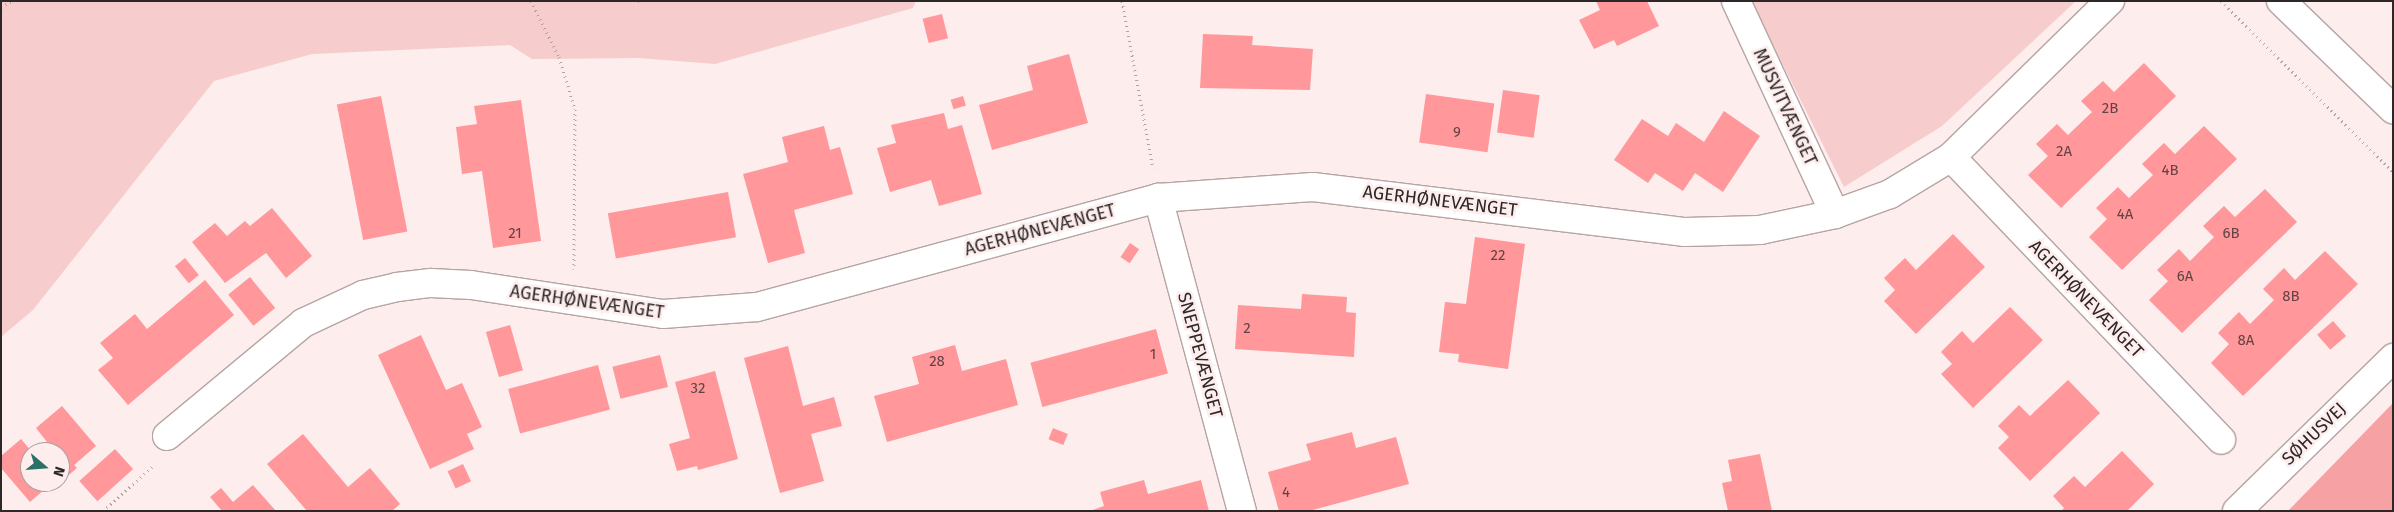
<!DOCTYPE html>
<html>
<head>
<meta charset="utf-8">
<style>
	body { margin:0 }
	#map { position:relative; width:2394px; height:512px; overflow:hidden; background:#fdeded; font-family:"Fira Sans",sans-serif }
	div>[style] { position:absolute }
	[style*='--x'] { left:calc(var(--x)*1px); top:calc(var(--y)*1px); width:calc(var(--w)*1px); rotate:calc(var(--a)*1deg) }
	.green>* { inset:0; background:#f7cccc }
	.forest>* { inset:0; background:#f6a2a4 }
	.building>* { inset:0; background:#ff979b; transform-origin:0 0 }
	.path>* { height:3px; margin-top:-1.5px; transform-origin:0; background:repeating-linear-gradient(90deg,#b0a3a3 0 1px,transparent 0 5px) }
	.roads { filter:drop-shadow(1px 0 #b6a4a3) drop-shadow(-1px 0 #b6a4a3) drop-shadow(0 1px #b6a4a3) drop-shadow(0 -1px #b6a4a3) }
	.street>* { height:28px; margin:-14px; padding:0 14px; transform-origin:14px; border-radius:14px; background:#fff }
	.secondary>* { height:28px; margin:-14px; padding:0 14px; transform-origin:14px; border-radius:14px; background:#fff }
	span { translate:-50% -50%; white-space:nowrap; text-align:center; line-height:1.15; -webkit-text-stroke:5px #fdeded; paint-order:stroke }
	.number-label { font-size:15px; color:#624344 }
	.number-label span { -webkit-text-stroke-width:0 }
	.street-label { font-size:18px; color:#2e2727 }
	.frame { position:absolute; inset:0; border:2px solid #2e2727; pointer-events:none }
	.north { position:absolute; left:20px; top:442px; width:50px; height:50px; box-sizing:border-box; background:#fdeded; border:1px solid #aa9e9e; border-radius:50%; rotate:108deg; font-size:14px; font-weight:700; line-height:20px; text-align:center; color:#2e2727 }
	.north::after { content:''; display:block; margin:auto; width:18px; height:22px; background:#2b7167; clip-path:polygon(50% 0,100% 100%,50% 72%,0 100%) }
</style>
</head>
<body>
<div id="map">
	<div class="green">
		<div style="clip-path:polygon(1px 1px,916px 1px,913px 8px,715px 64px,638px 58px,532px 59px,510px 45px,312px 54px,214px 81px,33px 310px,1px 337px)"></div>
		<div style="clip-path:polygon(1751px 1px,2076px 1px,1942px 126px,1844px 187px)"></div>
	</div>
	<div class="forest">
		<div style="clip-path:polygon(2393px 403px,2393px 511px,2288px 511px)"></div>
	</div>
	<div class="building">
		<div style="clip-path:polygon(1596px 1px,1647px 1px,1659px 26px,1617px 46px,1614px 40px,1594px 49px,1579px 20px,1600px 10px)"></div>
		<div style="left:942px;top:14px;width:25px;height:20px;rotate:76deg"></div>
		<div style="clip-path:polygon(1203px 34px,1253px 36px,1252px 45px,1313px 49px,1310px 90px,1200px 88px)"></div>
		<div style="clip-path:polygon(1069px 54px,1088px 123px,992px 150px,979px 105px,1033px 90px,1027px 66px)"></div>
		<div style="clip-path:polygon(2144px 63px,2176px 96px,2061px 208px,2028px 175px,2048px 156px,2036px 144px,2057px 124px,2068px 135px,2092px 112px,2081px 101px,2103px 81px,2114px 92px)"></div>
		<div style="left:1503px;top:90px;width:37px;height:43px;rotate:8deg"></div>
		<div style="left:1426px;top:94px;width:69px;height:49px;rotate:8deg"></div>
		<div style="left:381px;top:96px;width:138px;height:45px;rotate:79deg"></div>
		<div style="left:963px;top:96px;width:10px;height:13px;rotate:73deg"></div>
		<div style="clip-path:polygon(521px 100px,541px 241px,493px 248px,482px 171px,462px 174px,456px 127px,477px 124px,474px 106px)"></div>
		<div style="clip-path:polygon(1724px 111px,1760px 136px,1723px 192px,1695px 173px,1683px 191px,1655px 173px,1648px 183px,1614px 160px,1642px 119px,1668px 136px,1676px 123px,1704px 142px)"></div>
		<div style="clip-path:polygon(944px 113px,948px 129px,962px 125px,982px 194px,939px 206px,931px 180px,890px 192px,877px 148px,896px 143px,891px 125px)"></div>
		<div style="clip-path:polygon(824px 126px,830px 150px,840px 147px,853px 194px,794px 210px,805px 253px,768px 263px,743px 174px,788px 162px,782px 137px)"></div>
		<div style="clip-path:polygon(2204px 126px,2237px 159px,2122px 270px,2089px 237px,2107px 219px,2096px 208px,2118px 187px,2129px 198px,2153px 175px,2142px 164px,2164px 143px,2175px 154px)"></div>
		<div style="clip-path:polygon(2265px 189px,2297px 222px,2182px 333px,2149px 300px,2168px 281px,2157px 270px,2179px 249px,2190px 261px,2214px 237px,2203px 226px,2224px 206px,2235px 217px)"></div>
		<div style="left:728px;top:192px;width:46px;height:122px;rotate:80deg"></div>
		<div style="clip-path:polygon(272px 208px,312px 256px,286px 278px,266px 253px,225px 283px,192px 242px,215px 223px,227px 236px,245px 221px,250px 226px)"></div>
		<div style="clip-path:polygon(1953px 234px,1985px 267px,1916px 334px,1884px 301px,1895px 290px,1884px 278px,1905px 258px,1916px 270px)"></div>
		<div style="clip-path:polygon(1475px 237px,1525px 244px,1508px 369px,1458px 362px,1459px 354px,1439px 352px,1445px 302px,1466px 304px)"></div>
		<div style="left:1130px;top:243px;width:11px;height:17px;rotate:34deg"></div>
		<div style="clip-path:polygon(2325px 251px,2358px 284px,2243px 396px,2211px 363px,2229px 344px,2218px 333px,2239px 312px,2250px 324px,2274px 300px,2263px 289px,2284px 268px,2295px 280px)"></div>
		<div style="left:185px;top:258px;width:22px;height:13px;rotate:51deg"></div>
		<div style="left:250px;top:277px;width:40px;height:28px;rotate:51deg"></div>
		<div style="clip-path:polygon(205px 280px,234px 315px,128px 405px,98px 370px,113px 358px,100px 343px,135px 314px,147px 329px)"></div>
		<div style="clip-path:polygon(1302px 294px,1347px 297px,1346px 312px,1356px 313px,1354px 357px,1235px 349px,1238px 305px,1301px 309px)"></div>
		<div style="clip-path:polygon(2010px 307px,2043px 340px,1973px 408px,1941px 374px,1952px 364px,1941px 352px,1962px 331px,1973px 343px)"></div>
		<div style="left:2333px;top:321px;width:20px;height:21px;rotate:49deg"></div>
		<div style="left:510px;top:325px;width:47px;height:25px;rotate:74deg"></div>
		<div style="left:1156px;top:329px;width:46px;height:130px;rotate:75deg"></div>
		<div style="clip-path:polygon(421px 335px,446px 390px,462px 383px,482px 427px,467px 434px,474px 449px,430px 469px,378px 355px)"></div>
		<div style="clip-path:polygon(955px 345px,962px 371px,1006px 359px,1018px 405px,887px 442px,874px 396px,919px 384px,912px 357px)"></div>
		<div style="clip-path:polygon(788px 346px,803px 406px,834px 397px,842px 426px,811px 434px,824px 481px,780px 493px,744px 358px)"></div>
		<div style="left:660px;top:355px;width:33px;height:49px;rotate:76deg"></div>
		<div style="left:598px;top:365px;width:46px;height:93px;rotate:75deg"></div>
		<div style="clip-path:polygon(715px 371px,738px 459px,698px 470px,697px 466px,677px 471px,669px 444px,690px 438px,675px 382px)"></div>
		<div style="clip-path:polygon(2068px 380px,2100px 413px,2030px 481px,1998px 448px,2009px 437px,1998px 426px,2019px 405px,2030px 416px)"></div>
		<div style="clip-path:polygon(62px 406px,96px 446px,74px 465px,77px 468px,55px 487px,52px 483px,30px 502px,1px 468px,1px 456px,21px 439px,32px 452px,30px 482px,60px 482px,60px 452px,35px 452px,47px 442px,36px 428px)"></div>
		<div style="left:1053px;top:428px;width:16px;height:12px;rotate:22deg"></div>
		<div style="clip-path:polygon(1352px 432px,1356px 448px,1396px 437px,1409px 484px,1309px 511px,1279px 511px,1268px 472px,1311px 460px,1306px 444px)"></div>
		<div style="clip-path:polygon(303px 434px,348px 487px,370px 468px,400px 504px,392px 511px,307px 511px,267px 464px)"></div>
		<div style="left:115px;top:449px;width:27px;height:48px;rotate:48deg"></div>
		<div style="clip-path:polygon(2122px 451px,2154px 484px,2127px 511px,2061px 511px,2064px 508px,2053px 496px,2074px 476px,2085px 487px)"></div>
		<div style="clip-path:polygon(1760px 454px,1772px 511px,1728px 511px,1722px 483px,1732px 481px,1728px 460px)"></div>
		<div style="left:463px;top:464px;width:19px;height:17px;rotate:65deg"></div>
		<div style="clip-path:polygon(1144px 480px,1148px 494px,1201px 480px,1209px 511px,1090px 511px,1104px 506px,1100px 492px)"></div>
		<div style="clip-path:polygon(253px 485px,276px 511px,222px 511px,210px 497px,221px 488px,233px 502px)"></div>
	</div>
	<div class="path">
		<div style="--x:531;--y:1;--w:63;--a:63.4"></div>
		<div style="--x:559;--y:57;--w:54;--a:72.9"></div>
		<div style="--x:575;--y:109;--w:160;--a:90.4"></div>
		<div style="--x:638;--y:1;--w:5;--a:0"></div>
		<div style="--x:1122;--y:1;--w:170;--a:79.5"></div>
		<div style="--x:2221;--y:1;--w:243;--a:44.8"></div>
		<div style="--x:1;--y:7;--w:13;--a:-29"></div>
		<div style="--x:103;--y:511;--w:70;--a:-42.1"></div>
	</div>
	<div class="roads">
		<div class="street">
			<div style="--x:1736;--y:1;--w:235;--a:65.1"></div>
			<div style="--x:1951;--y:157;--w:391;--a:46.3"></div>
			<div style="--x:1158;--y:198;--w:324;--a:75"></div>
			<div style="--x:167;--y:436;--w:177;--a:-39.7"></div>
			<div style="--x:303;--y:323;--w:66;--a:-25"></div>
			<div style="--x:363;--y:295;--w:35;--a:-13"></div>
			<div style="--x:397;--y:287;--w:34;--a:-7"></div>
			<div style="--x:431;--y:283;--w:40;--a:2.9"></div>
			<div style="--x:471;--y:285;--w:194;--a:8.6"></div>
			<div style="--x:663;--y:314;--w:94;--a:-4.3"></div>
			<div style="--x:757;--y:307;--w:416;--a:-15.2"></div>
			<div style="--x:1158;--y:198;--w:155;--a:-4.1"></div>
			<div style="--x:1313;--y:187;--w:375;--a:6.9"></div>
			<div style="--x:1685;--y:232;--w:75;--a:-1.5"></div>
			<div style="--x:1760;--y:230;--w:77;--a:-12"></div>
			<div style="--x:1835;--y:214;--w:59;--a:-20"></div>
			<div style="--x:1890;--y:194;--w:71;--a:-31.2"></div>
			<div style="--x:1951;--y:157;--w:223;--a:-44.5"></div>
		</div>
		<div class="secondary">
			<div style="--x:2281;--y:1;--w:156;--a:44"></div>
			<div style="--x:2237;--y:511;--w:219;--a:-44.4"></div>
		</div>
	</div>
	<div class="number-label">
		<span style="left:2110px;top:109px">2B</span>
		<span style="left:1457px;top:133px">9</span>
		<span style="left:2064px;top:152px">2A</span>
		<span style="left:2170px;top:171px">4B</span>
		<span style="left:2125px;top:215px">4A</span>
		<span style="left:515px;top:234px">21</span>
		<span style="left:2231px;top:234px">6B</span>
		<span style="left:1498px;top:256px">22</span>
		<span style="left:2185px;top:277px">6A</span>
		<span style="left:2291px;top:297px">8B</span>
		<span style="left:1247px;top:329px">2</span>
		<span style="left:2246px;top:341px">8A</span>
		<span style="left:1153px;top:355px">1</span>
		<span style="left:937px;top:362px">28</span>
		<span style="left:698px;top:389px">32</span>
		<span style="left:1286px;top:493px">4</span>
	</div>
	<div class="street-label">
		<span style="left:1785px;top:107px;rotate:65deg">MUSVITVÆNGET</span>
		<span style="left:1440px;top:201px;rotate:7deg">AGERHØNEVÆNGET</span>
		<span style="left:1040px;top:230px;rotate:-15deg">AGERHØNEVÆNGET</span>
		<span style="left:2086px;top:299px;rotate:46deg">AGERHØNEVÆNGET</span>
		<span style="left:587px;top:302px;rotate:8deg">AGERHØNEVÆNGET</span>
		<span style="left:1200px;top:355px;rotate:75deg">SNEPPEVÆNGET</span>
		<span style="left:2314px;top:434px;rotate:-44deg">SØHUSVEJ</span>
	</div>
	<div class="frame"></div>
	<div class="north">N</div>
</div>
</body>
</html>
